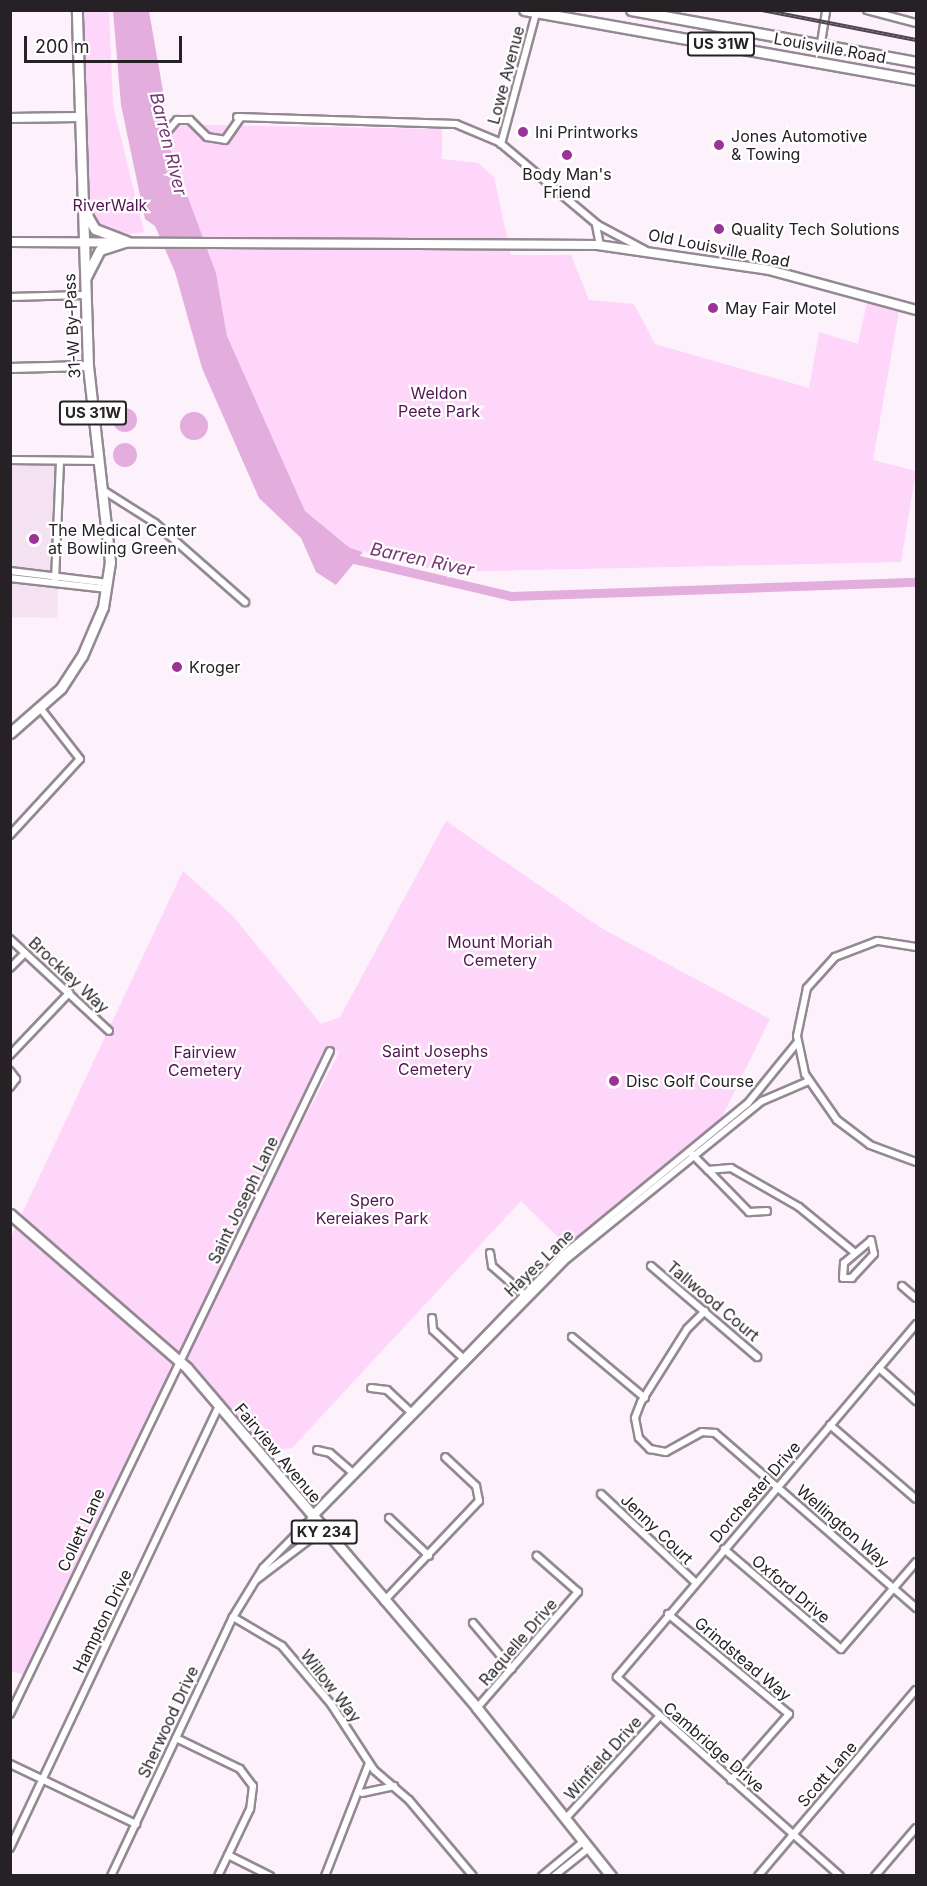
<!DOCTYPE html>
<html>
<head>
<meta charset="utf-8">
<style>
	body { margin:0 }
	#map { position:relative; width:927px; height:1886px; overflow:hidden; background:#fdf1fc; font-family:Inter,sans-serif }
	div>[style] { position:absolute }
	[style*='--x'] { left:calc(var(--x)*1px); top:calc(var(--y)*1px); width:calc(var(--w)*1px); rotate:calc(var(--a)*1deg) }
	.built>* { inset:0; background:#f4e2f2; transform-origin:0 0 }
	.green>* { inset:0; background:#fed6fa }
	.water>* { inset:0; background:#e3adde }
	.round { border-radius:50% }
	.river>* { height:9px; margin:-4.5px; padding:0 4.5px; transform-origin:4.5px; border-radius:4.5px; background:#e3adde }
	.roads { filter:drop-shadow(2px 0 #948993) drop-shadow(-2px 0 #948993) drop-shadow(0 2px #948993) drop-shadow(0 -2px #948993) }
	.minor>* { height:6px; margin:-3px; padding:0 3px; transform-origin:3px; border-radius:3px; background:#fff }
	.tertiary>* { height:8px; margin:-4px; padding:0 4px; transform-origin:4px; border-radius:4px; background:#fff }
	.primary>* { height:9px; margin:-4.5px; padding:0 4.5px; transform-origin:4.5px; border-radius:4.5px; background:#fff }
	.rail>* { height:4px; margin-top:-2px; transform-origin:0; background:repeating-linear-gradient(90deg,#fff 0 4.5px,#4e484e 0 9px); box-sizing:border-box; border-block:2px solid #4e484e }
	.dots>* { width:16px; height:16px; translate:-50% -50%; box-sizing:border-box; border:3px solid #fff; border-radius:50% }
	span { translate:-50% -50%; white-space:nowrap; text-align:center; line-height:1.15; -webkit-text-stroke:4.5px #fff; paint-order:stroke }
	.shield-label span { padding:2px 4px; background:#fff; border:2px solid; border-radius:4px; -webkit-text-stroke-width:0 }
	.shield-label { font-size:15px; color:#252125; font-weight:700 }
	.street-label { font-size:16px; color:#252125 }
	.poi-label { font-size:16px; color:#252125 }
	.left { translate:0 -50%; text-align:left }
	.park-label { font-size:16px; color:#531551 }
	.water-label { font-size:18px; color:#763672; font-style:italic }
	.frame { position:absolute; inset:0; border:12px solid #252125; pointer-events:none }
	.scale { position:absolute; left:24px; top:36px; width:158px; height:27px; box-sizing:border-box; border:3px solid #252125; border-top:0; padding-left:8px; font-size:18px; line-height:21px; white-space:nowrap; color:#252125; -webkit-text-stroke:4px #fff; paint-order:stroke }
</style>
</head>
<body>
<div id="map">
	<div class="built">
		<div style="left:11px;top:460px;width:49px;height:157px;rotate:1deg"></div>
	</div>
	<div class="green">
		<div style="clip-path:polygon(82px 11px,109px 11px,113px 105px,144px 232px,120px 235px,93px 224px,86px 192px)"></div>
		<div style="clip-path:polygon(160px 124px,442px 129px,442px 159px,478px 163px,494px 177px,511px 255px,571px 255px,589px 300px,634px 304px,655px 344px,809px 388px,819px 332px,858px 344px,867px 302px,899px 311px,873px 460px,916px 471px,901px 562px,442px 572px,350px 548px,305px 511px,227px 336px,216px 273px)"></div>
		<div style="clip-path:polygon(446px 821px,601px 928px,770px 1019px,721px 1119px,566px 1245px,521px 1201px,292px 1448px,257px 1453px,178px 1359px,340px 1051px,323px 1052px,25px 1675px,11px 1671px,11px 1237px,183px 871px,233px 916px,321px 1024px,340px 1017px)"></div>
	</div>
	<div class="water">
		<div style="clip-path:polygon(113px 11px,149px 11px,163px 91px,156px 111px,216px 273px,227px 336px,305px 511px,350px 548px,363px 552px,336px 585px,316px 572px,301px 538px,259px 498px,202px 368px,175px 272px,155px 226px,145px 219px,121px 105px)"></div>
		<div class="round" style="left:113px;top:408px;width:24px;height:24px"></div>
		<div class="round" style="left:180px;top:412px;width:28px;height:28px"></div>
		<div class="round" style="left:113px;top:443px;width:24px;height:24px"></div>
	</div>
	<div class="river">
		<div style="--x:346;--y:557;--w:170;--a:13.3"></div>
		<div style="--x:511;--y:596;--w:405;--a:-2"></div>
	</div>
	<div class="roads">
		<div class="minor">
			<div style="--x:867;--y:10;--w:51;--a:14.9"></div>
			<div style="--x:821;--y:43;--w:33;--a:-81"></div>
			<div style="--x:237;--y:117;--w:219;--a:1.8"></div>
			<div style="--x:456;--y:124;--w:47;--a:22.7"></div>
			<div style="--x:499;--y:142;--w:129;--a:40"></div>
			<div style="--x:598;--y:225;--w:53;--a:28"></div>
			<div style="--x:164;--y:135;--w:20;--a:-49"></div>
			<div style="--x:177;--y:120;--w:13;--a:0"></div>
			<div style="--x:190;--y:120;--w:24;--a:45"></div>
			<div style="--x:207;--y:137;--w:18;--a:9"></div>
			<div style="--x:225;--y:140;--w:28;--a:-55"></div>
			<div style="--x:501;--y:144;--w:136;--a:-75"></div>
			<div style="--x:596;--y:225;--w:20;--a:79"></div>
			<div style="--x:10;--y:297;--w:74;--a:-1.5"></div>
			<div style="--x:10;--y:460;--w:90;--a:0.6"></div>
			<div style="--x:106;--y:492;--w:58;--a:32.3"></div>
			<div style="--x:155;--y:523;--w:120;--a:41.3"></div>
			<div style="--x:10;--y:571;--w:99;--a:7"></div>
			<div style="--x:10;--y:578;--w:98;--a:6.5"></div>
			<div style="--x:55;--y:581;--w:120;--a:-87.6"></div>
			<div style="--x:10;--y:835;--w:103;--a:-47.4"></div>
			<div style="--x:80;--y:759;--w:63;--a:-128"></div>
			<div style="--x:10;--y:939;--w:135;--a:42.9"></div>
			<div style="--x:916;--y:947;--w:39;--a:-171"></div>
			<div style="--x:877;--y:941;--w:45;--a:159.1"></div>
			<div style="--x:835;--y:957;--w:42;--a:132.1"></div>
			<div style="--x:807;--y:988;--w:49;--a:101.8"></div>
			<div style="--x:797;--y:1036;--w:39;--a:78"></div>
			<div style="--x:805;--y:1074;--w:56;--a:55.2"></div>
			<div style="--x:837;--y:1120;--w:41;--a:37.1"></div>
			<div style="--x:870;--y:1145;--w:49;--a:20.3"></div>
			<div style="--x:10;--y:968;--w:21;--a:-45"></div>
			<div style="--x:10;--y:1055;--w:86;--a:-46.4"></div>
			<div style="--x:10;--y:1071;--w:10;--a:53"></div>
			<div style="--x:16;--y:1079;--w:10;--a:127"></div>
			<div style="--x:692;--y:1154;--w:23;--a:45"></div>
			<div style="--x:708;--y:1170;--w:23;--a:-5"></div>
			<div style="--x:731;--y:1168;--w:78;--a:29.8"></div>
			<div style="--x:799;--y:1207;--w:71;--a:39.3"></div>
			<div style="--x:708;--y:1170;--w:59;--a:45.7"></div>
			<div style="--x:749;--y:1212;--w:18;--a:-3"></div>
			<div style="--x:871;--y:1240;--w:14;--a:78"></div>
			<div style="--x:874;--y:1254;--w:33;--a:133"></div>
			<div style="--x:852;--y:1278;--w:9;--a:180"></div>
			<div style="--x:843;--y:1278;--w:15;--a:-86"></div>
			<div style="--x:844;--y:1263;--w:35;--a:-40"></div>
			<div style="--x:490;--y:1253;--w:13;--a:81"></div>
			<div style="--x:492;--y:1266;--w:45;--a:41.4"></div>
			<div style="--x:651;--y:1266;--w:140;--a:40.6"></div>
			<div style="--x:902;--y:1286;--w:18;--a:41"></div>
			<div style="--x:705;--y:1311;--w:25;--a:135"></div>
			<div style="--x:687;--y:1329;--w:86;--a:122.2"></div>
			<div style="--x:641;--y:1402;--w:17;--a:111"></div>
			<div style="--x:635;--y:1418;--w:20;--a:79"></div>
			<div style="--x:639;--y:1438;--w:16;--a:45"></div>
			<div style="--x:650;--y:1449;--w:16;--a:11"></div>
			<div style="--x:666;--y:1452;--w:41;--a:-29.1"></div>
			<div style="--x:702;--y:1432;--w:13;--a:4"></div>
			<div style="--x:715;--y:1433;--w:267;--a:41"></div>
			<div style="--x:432;--y:1318;--w:12;--a:85"></div>
			<div style="--x:433;--y:1330;--w:44;--a:43.2"></div>
			<div style="--x:572;--y:1337;--w:95;--a:39.9"></div>
			<div style="--x:879;--y:1368;--w:50;--a:41.7"></div>
			<div style="--x:371;--y:1388;--w:16;--a:7"></div>
			<div style="--x:387;--y:1390;--w:35;--a:43"></div>
			<div style="--x:830;--y:1425;--w:113;--a:40.7"></div>
			<div style="--x:317;--y:1450;--w:13;--a:13"></div>
			<div style="--x:330;--y:1453;--w:32;--a:41"></div>
			<div style="--x:601;--y:1494;--w:129;--a:43.1"></div>
			<div style="--x:311;--y:1516;--w:363;--a:-46"></div>
			<div style="--x:563;--y:1255;--w:239;--a:-39.4"></div>
			<div style="--x:748;--y:1103;--w:77;--a:-50.8"></div>
			<div style="--x:389;--y:1518;--w:55;--a:43.5"></div>
			<div style="--x:724;--y:1549;--w:154;--a:40.5"></div>
			<div style="--x:841;--y:1649;--w:115;--a:-49.2"></div>
			<div style="--x:256;--y:1580;--w:83;--a:-37.1"></div>
			<div style="--x:384;--y:1601;--w:138;--a:-46.5"></div>
			<div style="--x:479;--y:1501;--w:15;--a:-101"></div>
			<div style="--x:476;--y:1486;--w:42;--a:-136.9"></div>
			<div style="--x:668;--y:1614;--w:157;--a:39.6"></div>
			<div style="--x:789;--y:1714;--w:88;--a:131.3"></div>
			<div style="--x:233;--y:1617;--w:57;--a:30.6"></div>
			<div style="--x:282;--y:1646;--w:76;--a:49.8"></div>
			<div style="--x:331;--y:1704;--w:79;--a:56.9"></div>
			<div style="--x:374;--y:1770;--w:46;--a:40.6"></div>
			<div style="--x:409;--y:1800;--w:99;--a:49.9"></div>
			<div style="--x:473;--y:1623;--w:60;--a:49.7"></div>
			<div style="--x:477;--y:1708;--w:154;--a:-49"></div>
			<div style="--x:578;--y:1592;--w:55;--a:-138.7"></div>
			<div style="--x:10;--y:1714;--w:736;--a:-64.24"></div>
			<div style="--x:176;--y:1738;--w:71;--a:25.8"></div>
			<div style="--x:240;--y:1769;--w:21;--a:53"></div>
			<div style="--x:253;--y:1786;--w:23;--a:97"></div>
			<div style="--x:250;--y:1809;--w:74;--a:115.5"></div>
			<div style="--x:10;--y:1764;--w:140;--a:25.5"></div>
			<div style="--x:362;--y:1793;--w:33;--a:-12"></div>
			<div style="--x:566;--y:1818;--w:137;--a:-47.4"></div>
			<div style="--x:10;--y:1848;--w:489;--a:-64.7"></div>
			<div style="--x:228;--y:1855;--w:47;--a:26.6"></div>
			<div style="--x:111;--y:1876;--w:286;--a:-64.8"></div>
			<div style="--x:233;--y:1617;--w:57;--a:-58.5"></div>
			<div style="--x:263;--y:1568;--w:435;--a:-45.5"></div>
			<div style="--x:568;--y:1258;--w:250;--a:-39"></div>
			<div style="--x:762;--y:1101;--w:51;--a:-23.1"></div>
			<div style="--x:325;--y:1876;--w:121;--a:-68.7"></div>
			<div style="--x:542;--y:1876;--w:55;--a:-39.8"></div>
			<div style="--x:554;--y:1876;--w:45;--a:-38.7"></div>
			<div style="--x:758;--y:1876;--w:244;--a:-49.7"></div>
			<div style="--x:840;--y:1876;--w:299;--a:-138.3"></div>
			<div style="--x:617;--y:1677;--w:463;--a:-49.7"></div>
			<div style="--x:875;--y:1876;--w:63;--a:-49.5"></div>
		</div>
		<div class="tertiary">
			<div style="--x:10;--y:118;--w:68;--a:-0.8"></div>
			<div style="--x:10;--y:242;--w:588;--a:0.29"></div>
			<div style="--x:598;--y:245;--w:173;--a:8.3"></div>
			<div style="--x:769;--y:270;--w:152;--a:15.2"></div>
			<div style="--x:10;--y:368;--w:78;--a:-1.5"></div>
		</div>
		<div class="primary">
			<div style="--x:524;--y:10;--w:398;--a:10.1"></div>
			<div style="--x:631;--y:10;--w:290;--a:10.3"></div>
			<div style="--x:85;--y:212;--w:20;--a:60"></div>
			<div style="--x:95;--y:229;--w:34;--a:21"></div>
			<div style="--x:86;--y:277;--w:30;--a:-63"></div>
			<div style="--x:100;--y:250;--w:26;--a:-18"></div>
			<div style="--x:10;--y:733;--w:68;--a:-41.4"></div>
			<div style="--x:61;--y:688;--w:38;--a:-57"></div>
			<div style="--x:82;--y:656;--w:53;--a:-66.8"></div>
			<div style="--x:103;--y:607;--w:46;--a:-81.2"></div>
			<div style="--x:110;--y:562;--w:197;--a:-96.4"></div>
			<div style="--x:88;--y:366;--w:356;--a:-91.8"></div>
			<div style="--x:10;--y:1214;--w:235;--a:41"></div>
			<div style="--x:187;--y:1368;--w:447;--a:49.5"></div>
			<div style="--x:477;--y:1708;--w:215;--a:51.4"></div>
		</div>
	</div>
	<div class="rail">
		<div style="--x:762;--y:10;--w:157;--a:11"></div>
	</div>
	<div class="dots">
		<div style="left:523px;top:132px;background:#9b3397"></div>
		<div style="left:719px;top:145px;background:#9b3397"></div>
		<div style="left:567px;top:155px;background:#9b3397"></div>
		<div style="left:719px;top:229px;background:#9b3397"></div>
		<div style="left:713px;top:308px;background:#9b3397"></div>
		<div style="left:34px;top:539px;background:#9b3397"></div>
		<div style="left:177px;top:667px;background:#9b3397"></div>
		<div style="left:614px;top:1081px;background:#9b3397"></div>
	</div>
	<div class="shield-label">
		<span style="left:721px;top:44px">US 31W</span>
		<span style="left:93px;top:413px">US 31W</span>
		<span style="left:324px;top:1532px">KY 234</span>
	</div>
	<div class="street-label">
		<span style="left:830px;top:48px;rotate:10deg">Louisville Road</span>
		<span style="left:506px;top:75px;rotate:-75deg">Lowe Avenue</span>
		<span style="left:719px;top:248px;rotate:11deg">Old Louisville Road</span>
		<span style="left:72px;top:326px;rotate:-93deg">31-W By-Pass</span>
		<span style="left:69px;top:975px;rotate:43deg">Brockley Way</span>
		<span style="left:243px;top:1200px;rotate:-64deg">Saint Joseph Lane</span>
		<span style="left:539px;top:1263px;rotate:-44deg">Hayes Lane</span>
		<span style="left:713px;top:1301px;rotate:40deg">Tallwood Court</span>
		<span style="left:278px;top:1453px;rotate:50deg">Fairview Avenue</span>
		<span style="left:755px;top:1492px;rotate:-49deg">Dorchester Drive</span>
		<span style="left:843px;top:1526px;rotate:41deg">Wellington Way</span>
		<span style="left:657px;top:1529px;rotate:44deg">Jenny Court</span>
		<span style="left:81px;top:1530px;rotate:-65deg">Collett Lane</span>
		<span style="left:791px;top:1589px;rotate:40deg">Oxford Drive</span>
		<span style="left:102px;top:1621px;rotate:-64deg">Hampton Drive</span>
		<span style="left:518px;top:1642px;rotate:-49deg">Raquelle Drive</span>
		<span style="left:743px;top:1659px;rotate:40deg">Grindstead Way</span>
		<span style="left:331px;top:1686px;rotate:52deg">Willow Way</span>
		<span style="left:168px;top:1722px;rotate:-65deg">Sherwood Drive</span>
		<span style="left:714px;top:1747px;rotate:41deg">Cambridge Drive</span>
		<span style="left:603px;top:1758px;rotate:-48deg">Winfield Drive</span>
		<span style="left:827px;top:1774px;rotate:-49deg">Scott Lane</span>
	</div>
	<div class="poi-label">
		<span class="left" style="left:535px;top:132px">Ini Printworks</span>
		<span class="left" style="left:731px;top:145px">Jones Automotive<br>&amp; Towing</span>
		<span style="left:567px;top:183px">Body Man's<br>Friend</span>
		<span class="left" style="left:731px;top:229px">Quality Tech Solutions</span>
		<span class="left" style="left:725px;top:308px">May Fair Motel</span>
		<span class="left" style="left:48px;top:539px">The Medical Center<br>at Bowling Green</span>
		<span class="left" style="left:189px;top:667px">Kroger</span>
		<span class="left" style="left:626px;top:1081px">Disc Golf Course</span>
	</div>
	<div class="park-label">
		<span style="left:110px;top:205px">RiverWalk</span>
		<span style="left:439px;top:402px">Weldon<br>Peete Park</span>
		<span style="left:500px;top:951px">Mount Moriah<br>Cemetery</span>
		<span style="left:435px;top:1060px">Saint Josephs<br>Cemetery</span>
		<span style="left:205px;top:1061px">Fairview<br>Cemetery</span>
		<span style="left:372px;top:1209px">Spero<br>Kereiakes Park</span>
	</div>
	<div class="water-label">
		<span style="left:168px;top:144px;rotate:76deg">Barren River</span>
		<span style="left:422px;top:560px;rotate:12deg">Barren River</span>
	</div>
	<div class="frame"></div>
	<div class="scale">200 m</div>
</div>
</body>
</html>
